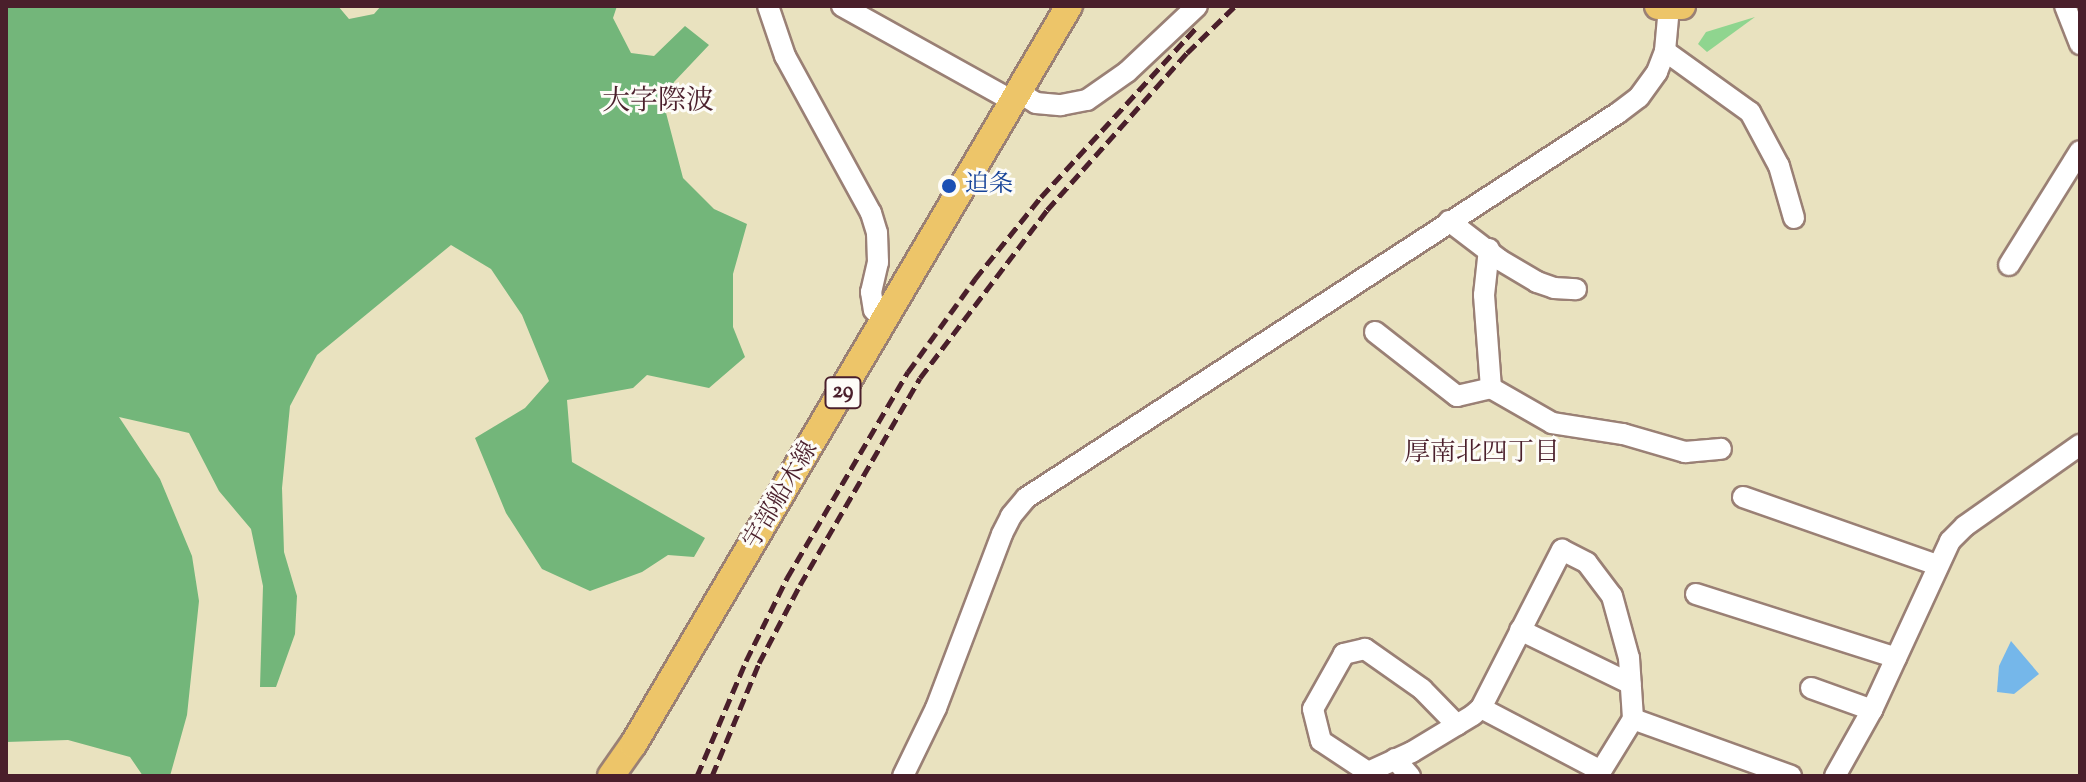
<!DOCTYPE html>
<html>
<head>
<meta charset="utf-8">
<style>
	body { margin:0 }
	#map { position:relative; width:2086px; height:782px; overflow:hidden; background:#e9e2bf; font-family:"Sorts Mill Goudy","Noto Serif JP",serif }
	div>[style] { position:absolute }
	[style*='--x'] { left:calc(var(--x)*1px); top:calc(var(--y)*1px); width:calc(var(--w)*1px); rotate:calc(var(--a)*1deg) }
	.green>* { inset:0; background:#8fd58f }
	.forest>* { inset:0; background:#73b67a }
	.water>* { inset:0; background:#75b7ea }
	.roads { filter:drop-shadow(2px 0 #9a8075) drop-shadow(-2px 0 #9a8075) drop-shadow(0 2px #9a8075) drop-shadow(0 -2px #9a8075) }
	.minor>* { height:20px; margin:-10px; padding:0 10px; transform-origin:10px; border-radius:10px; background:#fff }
	.major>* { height:26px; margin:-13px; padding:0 13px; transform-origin:13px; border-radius:13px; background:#edc569 }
	.rail>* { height:5px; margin-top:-2.5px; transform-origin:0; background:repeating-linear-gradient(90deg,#4a1f2b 0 12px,transparent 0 18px) }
	.dots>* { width:22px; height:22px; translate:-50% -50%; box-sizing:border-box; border:4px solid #fdfcf7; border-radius:50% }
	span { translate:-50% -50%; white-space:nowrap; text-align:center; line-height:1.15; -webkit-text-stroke:6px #fdfcf7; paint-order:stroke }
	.shield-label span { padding:2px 6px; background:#fdfcf7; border:2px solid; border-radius:6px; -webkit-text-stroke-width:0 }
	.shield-label { font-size:22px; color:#4a1f2b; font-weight:700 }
	.transit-label { font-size:24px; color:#164399 }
	.left { translate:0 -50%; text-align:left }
	.street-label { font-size:24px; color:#4a1f2b }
	.neighbourhood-label { font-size:26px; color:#4a1f2b }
	.quarter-label { font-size:28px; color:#4a1f2b }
	.frame { position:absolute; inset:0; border:8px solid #4a1f2b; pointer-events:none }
</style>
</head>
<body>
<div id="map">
	<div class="green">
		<div style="clip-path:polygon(1755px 17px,1707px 52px,1698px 44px,1706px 32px)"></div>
	</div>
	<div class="forest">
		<div style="clip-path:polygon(6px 6px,338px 6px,349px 19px,374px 14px,381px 6px,617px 6px,613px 18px,631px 53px,654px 56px,685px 26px,709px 45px,674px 82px,665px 109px,683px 178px,714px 209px,747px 224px,733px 274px,733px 327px,745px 357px,709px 388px,647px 375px,633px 388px,567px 400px,572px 462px,705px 538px,694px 557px,668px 555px,642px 572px,590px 591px,542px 569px,506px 513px,475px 438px,525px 408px,549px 381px,522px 315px,491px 269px,451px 245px,317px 355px,290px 406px,282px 488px,284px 552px,297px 596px,295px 634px,276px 687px,260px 687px,263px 586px,251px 529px,219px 491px,189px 433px,119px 417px,160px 479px,192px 556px,199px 601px,187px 715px,170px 776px,143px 776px,130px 757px,68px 740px,6px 742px)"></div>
	</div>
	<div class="water">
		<div style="clip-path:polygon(2011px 641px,2039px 674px,2014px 694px,1997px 692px,1999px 666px)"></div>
	</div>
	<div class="roads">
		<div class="minor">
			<div style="--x:768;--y:6;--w:53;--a:71.2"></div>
			<div style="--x:785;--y:56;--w:179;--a:61.3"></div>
			<div style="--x:871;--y:213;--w:21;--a:73"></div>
			<div style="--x:877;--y:233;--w:29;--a:88"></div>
			<div style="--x:878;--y:262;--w:31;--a:103"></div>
			<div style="--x:871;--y:292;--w:18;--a:81"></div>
			<div style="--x:874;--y:310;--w:16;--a:45"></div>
			<div style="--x:842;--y:6;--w:196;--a:29.1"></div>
			<div style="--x:2065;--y:6;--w:41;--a:68.5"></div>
			<div style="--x:1665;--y:51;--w:105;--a:35.7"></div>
			<div style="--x:1750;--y:112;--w:61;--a:61.8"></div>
			<div style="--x:1779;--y:166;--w:54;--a:73.9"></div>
			<div style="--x:1018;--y:92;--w:21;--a:31"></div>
			<div style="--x:1036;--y:103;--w:25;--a:5"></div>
			<div style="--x:1061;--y:105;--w:26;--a:-11"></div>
			<div style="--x:1087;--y:100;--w:49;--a:-35"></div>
			<div style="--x:1127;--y:72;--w:96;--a:-43.3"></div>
			<div style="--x:1449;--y:221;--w:64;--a:37.4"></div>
			<div style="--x:1500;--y:260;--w:43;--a:30.7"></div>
			<div style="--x:1537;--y:282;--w:18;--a:19"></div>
			<div style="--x:1554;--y:288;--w:22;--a:3"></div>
			<div style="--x:1489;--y:249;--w:46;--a:96.2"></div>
			<div style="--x:1484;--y:295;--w:93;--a:85.7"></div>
			<div style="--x:2009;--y:265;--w:134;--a:-58.1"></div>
			<div style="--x:1375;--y:332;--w:104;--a:38"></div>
			<div style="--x:1457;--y:396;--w:35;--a:-13"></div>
			<div style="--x:1491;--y:388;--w:70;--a:29.8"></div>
			<div style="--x:1552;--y:423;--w:72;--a:8.8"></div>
			<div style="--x:1623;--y:434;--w:65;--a:16.2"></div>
			<div style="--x:1685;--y:452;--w:36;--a:-5"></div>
			<div style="--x:1743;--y:497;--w:206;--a:19.3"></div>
			<div style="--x:1696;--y:594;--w:210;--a:17.7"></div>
			<div style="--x:1520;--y:630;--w:123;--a:25.9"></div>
			<div style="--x:1811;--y:688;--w:65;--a:19.8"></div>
			<div style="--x:1481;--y:708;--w:136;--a:27.7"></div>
			<div style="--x:1633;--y:719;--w:168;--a:19.8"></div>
			<div style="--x:1457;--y:725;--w:50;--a:-134.2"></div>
			<div style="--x:1422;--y:689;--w:70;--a:-144.9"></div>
			<div style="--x:1365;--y:649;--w:22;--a:167"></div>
			<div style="--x:1344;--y:654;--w:63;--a:119.4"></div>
			<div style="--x:1313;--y:709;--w:33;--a:76"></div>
			<div style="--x:1321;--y:741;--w:56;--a:33.4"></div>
			<div style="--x:1368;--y:772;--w:48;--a:-24.4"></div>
			<div style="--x:1412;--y:752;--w:71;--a:-31.2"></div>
			<div style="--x:1473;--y:715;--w:11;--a:-41"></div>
			<div style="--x:1481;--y:708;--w:178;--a:-62.9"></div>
			<div style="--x:1562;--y:550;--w:28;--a:27"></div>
			<div style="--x:1587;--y:563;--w:41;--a:52.9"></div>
			<div style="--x:1612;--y:596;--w:64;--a:74.7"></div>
			<div style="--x:1629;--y:658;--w:61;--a:86.2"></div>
			<div style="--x:1633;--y:719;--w:67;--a:121.6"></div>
			<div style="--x:1395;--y:759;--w:23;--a:49"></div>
			<div style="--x:903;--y:776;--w:76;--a:-64.1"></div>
			<div style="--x:936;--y:708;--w:186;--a:-69.2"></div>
			<div style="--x:1002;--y:534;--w:20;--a:-63"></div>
			<div style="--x:1011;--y:516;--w:23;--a:-50"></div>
			<div style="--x:1026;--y:498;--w:706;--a:-33.04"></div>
			<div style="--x:1618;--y:113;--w:26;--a:-37"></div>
			<div style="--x:1639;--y:97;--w:31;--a:-54"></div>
			<div style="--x:1657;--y:72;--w:22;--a:-69"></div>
			<div style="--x:1665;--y:51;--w:44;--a:-84.8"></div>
			<div style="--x:1835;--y:776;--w:76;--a:-60.7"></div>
			<div style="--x:1872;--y:710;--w:186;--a:-65.2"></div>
			<div style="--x:1950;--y:541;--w:21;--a:-45"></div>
			<div style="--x:1965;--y:526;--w:141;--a:-35.2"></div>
		</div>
		<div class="major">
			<div style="--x:1658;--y:6;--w:24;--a:0"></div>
			<div style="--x:611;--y:776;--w:38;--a:-55"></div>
			<div style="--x:633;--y:745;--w:858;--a:-59.46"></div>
		</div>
	</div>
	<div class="rail">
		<div style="--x:697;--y:776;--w:125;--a:-66.9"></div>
		<div style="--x:746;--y:661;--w:93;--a:-63.7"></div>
		<div style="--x:787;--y:578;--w:239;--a:-59.6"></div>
		<div style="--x:908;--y:372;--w:115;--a:-54.2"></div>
		<div style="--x:975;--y:279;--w:105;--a:-51.2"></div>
		<div style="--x:1041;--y:197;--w:231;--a:-47.5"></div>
		<div style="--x:712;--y:776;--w:122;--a:-67.4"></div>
		<div style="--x:759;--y:663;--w:88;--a:-62.3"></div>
		<div style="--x:800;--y:585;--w:239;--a:-59.9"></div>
		<div style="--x:920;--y:378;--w:211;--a:-52.9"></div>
		<div style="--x:1047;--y:210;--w:210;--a:-48.3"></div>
		<div style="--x:1187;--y:53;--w:67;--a:-44.4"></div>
	</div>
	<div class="dots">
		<div style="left:949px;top:186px;background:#1a4fb4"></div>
	</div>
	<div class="shield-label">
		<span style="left:843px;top:393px">29</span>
	</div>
	<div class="transit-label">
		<span class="left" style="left:965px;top:186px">迫条</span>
	</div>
	<div class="street-label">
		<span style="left:782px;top:496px;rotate:-59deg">宇部船木線</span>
	</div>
	<div class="neighbourhood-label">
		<span style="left:1482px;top:454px">厚南北四丁目</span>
	</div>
	<div class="quarter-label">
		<span style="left:658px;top:102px">大字際波</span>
	</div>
	<div class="frame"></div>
</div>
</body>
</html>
